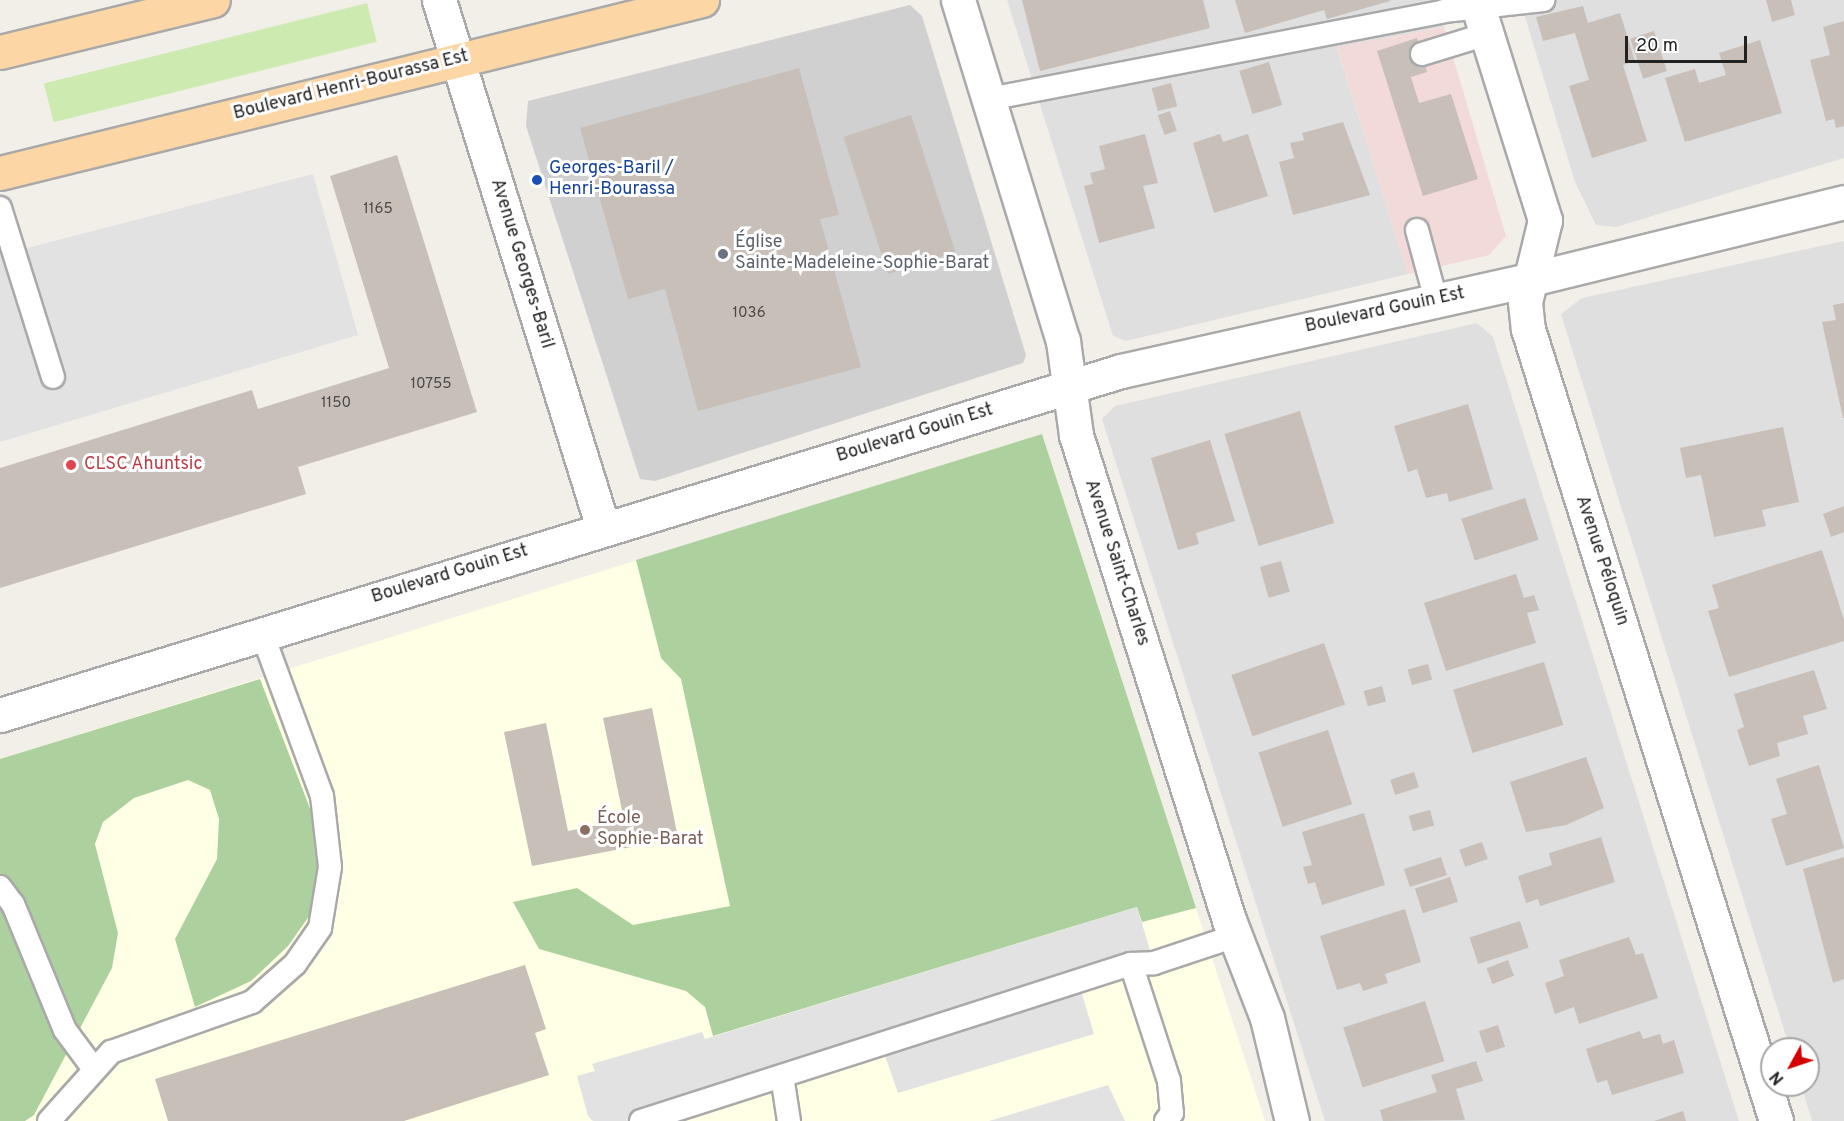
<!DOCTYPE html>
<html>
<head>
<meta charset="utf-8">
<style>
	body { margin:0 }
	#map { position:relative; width:1844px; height:1121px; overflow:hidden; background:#f2efe9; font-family:Overpass,sans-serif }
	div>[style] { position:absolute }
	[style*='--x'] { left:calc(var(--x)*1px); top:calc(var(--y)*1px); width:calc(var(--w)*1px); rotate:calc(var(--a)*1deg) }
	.residential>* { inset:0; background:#e0dfdf }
	.commercial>* { inset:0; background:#f2dad9 }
	.education>* { inset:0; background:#ffffe5 }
	.religious>* { inset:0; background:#d0d0d0 }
	.grass>* { inset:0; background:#cdebb0; transform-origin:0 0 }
	.forest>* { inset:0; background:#add19e }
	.parking>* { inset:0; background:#e2e2e2 }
	.building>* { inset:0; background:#c7bfb8; transform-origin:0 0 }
	.roads { filter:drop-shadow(2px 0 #a9a9a9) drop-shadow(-2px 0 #a9a9a9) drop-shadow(0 2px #a9a9a9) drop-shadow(0 -2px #a9a9a9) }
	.service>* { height:22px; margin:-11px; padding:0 11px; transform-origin:11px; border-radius:11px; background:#fff }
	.minor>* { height:33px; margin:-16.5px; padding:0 16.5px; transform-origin:16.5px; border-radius:16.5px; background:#fff }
	.tertiary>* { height:33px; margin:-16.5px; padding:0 16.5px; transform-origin:16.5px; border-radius:16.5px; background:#fff }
	.primary>* { height:33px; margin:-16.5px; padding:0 16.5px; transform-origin:16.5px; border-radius:16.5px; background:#fcd6a4 }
	.dots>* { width:16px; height:16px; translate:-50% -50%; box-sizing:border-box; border:3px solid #fff; border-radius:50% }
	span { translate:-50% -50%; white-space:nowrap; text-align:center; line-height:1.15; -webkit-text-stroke:6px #fff; paint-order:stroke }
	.number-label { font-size:15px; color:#4b4948 }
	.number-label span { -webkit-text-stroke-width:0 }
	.street-label { font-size:18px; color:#222 }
	.transit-label { font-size:18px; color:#164399 }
	.left { translate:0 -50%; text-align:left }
	.worship-label { font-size:18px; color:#5b616d }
	.health-label { font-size:18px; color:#be3a42 }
	.education-label { font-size:18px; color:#785e54 }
	.north { position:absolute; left:1760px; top:1037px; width:60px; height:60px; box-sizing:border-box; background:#fff; border:2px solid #a7a7a7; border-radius:50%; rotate:230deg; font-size:16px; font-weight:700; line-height:24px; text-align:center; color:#222 }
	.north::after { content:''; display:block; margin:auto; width:21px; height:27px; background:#d40000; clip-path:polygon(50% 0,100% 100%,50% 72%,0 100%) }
	.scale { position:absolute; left:1625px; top:36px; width:122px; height:27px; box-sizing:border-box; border:3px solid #222; border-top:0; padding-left:8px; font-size:18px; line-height:21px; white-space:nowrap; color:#222; -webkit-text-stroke:4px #fff; paint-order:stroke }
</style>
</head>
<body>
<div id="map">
	<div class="residential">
		<div style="clip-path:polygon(1007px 0,1435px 0,1444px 27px,1337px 48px,1408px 274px,1126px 341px,1113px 336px)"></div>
		<div style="clip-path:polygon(1520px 0,1844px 0,1844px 158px,1616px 227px,1596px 225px,1575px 182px)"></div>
		<div style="clip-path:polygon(1844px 241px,1844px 1121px,1812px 1121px,1801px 1085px,1808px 1085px,1808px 1049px,1790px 1049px,1561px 314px,1582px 298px)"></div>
		<div style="clip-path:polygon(1477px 323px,1493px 337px,1739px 1121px,1325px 1121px,1102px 419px,1115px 406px)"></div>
	</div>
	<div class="commercial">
		<div style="clip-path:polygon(1444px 27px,1506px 236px,1489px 255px,1408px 274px,1337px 47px)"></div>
	</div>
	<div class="education">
		<div style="clip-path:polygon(1042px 434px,1265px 1121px,0 1121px,0 759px)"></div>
	</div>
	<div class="religious">
		<div style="clip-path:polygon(910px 5px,922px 16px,1026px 355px,1023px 363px,655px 481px,640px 479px,526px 126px,528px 101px)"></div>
	</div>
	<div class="grass">
		<div style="left:367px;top:3px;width:40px;height:333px;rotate:76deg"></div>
	</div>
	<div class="forest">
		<div style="clip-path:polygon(1042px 434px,1196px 908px,1142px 922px,1137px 907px,713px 1036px,705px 1007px,686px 991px,539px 949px,513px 902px,577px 888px,633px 925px,730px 906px,681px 679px,661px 658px,636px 560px)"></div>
		<div style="clip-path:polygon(260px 679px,311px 811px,317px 868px,310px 915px,288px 946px,251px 981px,195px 1007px,175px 939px,217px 859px,219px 819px,210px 790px,188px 780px,134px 798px,103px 822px,95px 844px,118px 933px,112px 968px,34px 1115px,25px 1121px,0 1121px,0 759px)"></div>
	</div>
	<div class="parking">
		<div style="clip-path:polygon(313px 174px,358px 335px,0 442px,0 255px)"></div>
		<div style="clip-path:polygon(1137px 907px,1154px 963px,1078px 981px,1094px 1034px,898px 1093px,881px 1044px,645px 1121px,593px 1121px,588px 1116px,577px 1076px,595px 1071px,592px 1064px,702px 1032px,705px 1039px)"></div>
		<div style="clip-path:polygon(1108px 1085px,1125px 1121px,989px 1121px)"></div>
	</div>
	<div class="building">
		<div style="clip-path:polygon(1022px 0,1203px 0,1210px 28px,1040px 71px)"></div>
		<div style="clip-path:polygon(1235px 0,1390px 0,1390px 1px,1327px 19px,1324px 10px,1245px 33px)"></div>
		<div style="clip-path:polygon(1766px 0,1791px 0,1795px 15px,1772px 22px)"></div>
		<div style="clip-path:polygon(1583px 6px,1588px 23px,1620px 13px,1635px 61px,1623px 65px,1647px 141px,1592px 158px,1569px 86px,1589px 80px,1575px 33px,1543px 41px,1536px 17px)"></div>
		<div style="clip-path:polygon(1844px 21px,1844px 126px,1836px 128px,1834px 119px,1826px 121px,1810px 60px,1830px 55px,1823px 27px)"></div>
		<div style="left:1654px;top:31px;width:42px;height:25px;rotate:72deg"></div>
		<div style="clip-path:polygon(1417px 38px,1427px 72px,1411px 77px,1419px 103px,1451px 94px,1478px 179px,1423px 196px,1377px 51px)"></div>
		<div style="clip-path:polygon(1760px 40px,1782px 113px,1685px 142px,1665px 78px,1695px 69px,1699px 83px,1726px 75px,1719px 53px)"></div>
		<div style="left:1269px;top:62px;width:45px;height:31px;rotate:73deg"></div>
		<div style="clip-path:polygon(799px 68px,839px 215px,820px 219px,861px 367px,698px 411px,665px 289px,628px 299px,580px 128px)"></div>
		<div style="left:1171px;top:83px;width:24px;height:20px;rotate:75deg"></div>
		<div style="left:1170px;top:111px;width:21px;height:13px;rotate:71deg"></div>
		<div style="left:911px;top:115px;width:144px;height:71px;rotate:72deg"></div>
		<div style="clip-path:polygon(1343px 122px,1370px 195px,1293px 215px,1279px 162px,1294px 158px,1290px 143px,1304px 140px,1302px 133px)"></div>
		<div style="clip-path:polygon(1145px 134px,1158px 183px,1143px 186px,1155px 228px,1099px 243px,1084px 186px,1093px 184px,1090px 173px,1105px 169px,1099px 146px)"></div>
		<div style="clip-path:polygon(1220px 134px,1223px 142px,1248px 134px,1268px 196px,1214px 213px,1193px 143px)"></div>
		<div style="clip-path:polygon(397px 155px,477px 412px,298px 467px,306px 494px,0 588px,0 468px,252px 390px,258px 409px,389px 368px,330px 176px)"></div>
		<div style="clip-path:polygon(1844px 303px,1844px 418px,1843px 418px,1822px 322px,1836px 320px,1833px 305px)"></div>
		<div style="clip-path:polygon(1468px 404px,1493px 489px,1449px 502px,1447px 493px,1426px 498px,1417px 469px,1408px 472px,1394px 426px)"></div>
		<div style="left:1300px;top:411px;width:117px;height:79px;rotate:73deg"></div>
		<div style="clip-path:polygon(1783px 427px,1799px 502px,1762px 510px,1766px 526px,1714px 537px,1701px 475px,1686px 478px,1680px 448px)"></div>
		<div style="clip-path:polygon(1210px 440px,1235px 521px,1196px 533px,1199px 544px,1178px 550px,1151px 458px)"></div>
		<div style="left:1525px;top:498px;width:44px;height:67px;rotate:72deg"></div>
		<div style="clip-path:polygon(1844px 506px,1844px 532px,1831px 537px,1823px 514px)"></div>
		<div style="clip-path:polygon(1822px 550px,1844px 620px,1844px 641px,1729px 677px,1708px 611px,1719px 608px,1712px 585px)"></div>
		<div style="left:1281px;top:561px;width:32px;height:22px;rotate:74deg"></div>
		<div style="clip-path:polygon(1516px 574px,1524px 598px,1534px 595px,1539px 610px,1527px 613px,1536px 643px,1446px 671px,1424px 603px)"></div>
		<div style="left:1324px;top:643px;width:65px;height:98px;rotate:71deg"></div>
		<div style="left:1544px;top:662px;width:66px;height:95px;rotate:73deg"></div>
		<div style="left:1428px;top:664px;width:16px;height:21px;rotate:75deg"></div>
		<div style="clip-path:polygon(1814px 670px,1827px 709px,1803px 716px,1808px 734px,1777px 743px,1780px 756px,1749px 766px,1737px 730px,1744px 727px,1734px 694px)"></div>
		<div style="left:1382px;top:686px;width:16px;height:19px;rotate:75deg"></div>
		<div style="clip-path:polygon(652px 708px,678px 838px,532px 866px,504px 732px,546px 723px,568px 831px,624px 820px,603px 718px)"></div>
		<div style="left:1328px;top:730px;width:78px;height:73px;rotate:72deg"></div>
		<div style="clip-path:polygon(1586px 757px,1604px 808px,1566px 825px,1526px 832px,1510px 782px)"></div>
		<div style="clip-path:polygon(1819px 765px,1844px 848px,1786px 866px,1771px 819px,1787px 814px,1776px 779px)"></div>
		<div style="left:1414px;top:772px;width:16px;height:25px;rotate:72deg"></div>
		<div style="left:1430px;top:810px;width:16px;height:22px;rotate:75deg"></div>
		<div style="clip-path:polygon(1364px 813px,1385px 885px,1322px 905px,1315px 882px,1308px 884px,1303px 867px,1312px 865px,1302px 832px)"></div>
		<div style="clip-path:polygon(1601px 837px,1615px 882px,1540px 906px,1538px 899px,1526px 903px,1518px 876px,1552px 865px,1549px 853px)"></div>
		<div style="left:1482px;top:842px;width:18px;height:24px;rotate:71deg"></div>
		<div style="left:1441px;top:857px;width:19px;height:39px;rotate:72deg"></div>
		<div style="clip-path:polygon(1844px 857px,1844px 979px,1833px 983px,1803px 869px)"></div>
		<div style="left:1450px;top:877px;width:26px;height:37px;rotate:72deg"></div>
		<div style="clip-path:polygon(1405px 909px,1421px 962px,1385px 974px,1388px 983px,1363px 991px,1360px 983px,1337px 990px,1320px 936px)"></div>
		<div style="left:1520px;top:921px;width:28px;height:53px;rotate:72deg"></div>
		<div style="clip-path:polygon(1629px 937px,1636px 955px,1643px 953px,1658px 998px,1579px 1024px,1574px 1007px,1555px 1014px,1545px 983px,1564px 976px,1559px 960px)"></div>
		<div style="left:1508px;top:960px;width:17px;height:23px;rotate:69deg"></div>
		<div style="clip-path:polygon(525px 965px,546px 1029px,535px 1033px,549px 1075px,404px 1121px,168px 1121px,155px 1079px)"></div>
		<div style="left:1425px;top:1001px;width:63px;height:86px;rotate:72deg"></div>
		<div style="left:1498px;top:1025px;width:23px;height:20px;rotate:72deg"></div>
		<div style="clip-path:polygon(1640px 1031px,1643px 1039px,1660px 1034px,1663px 1044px,1674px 1040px,1684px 1073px,1612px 1095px,1607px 1080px,1597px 1083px,1586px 1049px)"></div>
		<div style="clip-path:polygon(1476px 1061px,1483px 1081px,1456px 1089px,1465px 1120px,1383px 1121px,1380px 1110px,1437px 1092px,1431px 1075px)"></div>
		<div style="clip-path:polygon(1683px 1111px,1686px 1121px,1654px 1121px)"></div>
	</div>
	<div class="roads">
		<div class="service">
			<div style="--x:1422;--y:54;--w:68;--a:-17.1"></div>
			<div style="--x:989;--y:99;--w:463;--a:-10.9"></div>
			<div style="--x:1444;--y:11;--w:100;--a:-6.3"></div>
			<div style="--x:0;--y:208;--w:177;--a:72.6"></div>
			<div style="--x:1417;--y:230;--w:73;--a:74.8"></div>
			<div style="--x:0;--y:887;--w:21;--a:53"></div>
			<div style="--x:13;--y:904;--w:136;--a:67.6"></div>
			<div style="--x:65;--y:1030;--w:49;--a:53.4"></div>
			<div style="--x:1131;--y:964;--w:123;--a:72"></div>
			<div style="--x:1169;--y:1081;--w:32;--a:85"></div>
			<div style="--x:1172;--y:1113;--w:10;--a:127"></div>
			<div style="--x:782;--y:1076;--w:46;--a:81.2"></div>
			<div style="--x:49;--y:1121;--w:93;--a:-48.1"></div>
			<div style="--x:111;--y:1052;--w:150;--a:-19.5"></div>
			<div style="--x:252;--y:1002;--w:57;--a:-41.5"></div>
			<div style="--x:295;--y:964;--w:44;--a:-55.2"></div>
			<div style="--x:320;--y:928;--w:62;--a:-80.7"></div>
			<div style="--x:330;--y:867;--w:71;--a:-96.4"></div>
			<div style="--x:322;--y:796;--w:174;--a:-110.2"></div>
			<div style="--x:641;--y:1121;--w:515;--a:-17.77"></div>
			<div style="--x:1131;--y:964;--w:23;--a:-2"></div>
			<div style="--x:1154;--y:963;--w:85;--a:-18.4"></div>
		</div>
		<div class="minor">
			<div style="--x:439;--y:0;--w:553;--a:72.74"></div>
			<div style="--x:958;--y:0;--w:357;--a:72.9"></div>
			<div style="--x:1063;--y:341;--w:95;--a:82.1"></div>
			<div style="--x:1076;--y:435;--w:509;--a:72.49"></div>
			<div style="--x:1229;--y:920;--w:105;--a:68.8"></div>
			<div style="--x:1267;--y:1018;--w:106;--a:76.4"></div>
			<div style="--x:1476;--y:0;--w:231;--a:72.6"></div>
			<div style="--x:1545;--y:220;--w:84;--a:103.7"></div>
			<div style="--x:1525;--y:302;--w:27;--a:84"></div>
			<div style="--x:1528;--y:329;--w:830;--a:72.61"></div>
		</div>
		<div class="tertiary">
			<div style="--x:0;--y:715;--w:1173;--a:-17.06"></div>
			<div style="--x:1121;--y:371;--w:420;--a:-12.6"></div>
			<div style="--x:1531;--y:279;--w:322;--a:-13.8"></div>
		</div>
		<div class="primary">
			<div style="--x:0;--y:52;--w:219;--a:-13.7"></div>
			<div style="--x:0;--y:173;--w:723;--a:-13.84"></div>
		</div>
	</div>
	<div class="dots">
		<div style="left:537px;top:180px;background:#1a4fb4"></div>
		<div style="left:723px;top:254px;background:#6b7280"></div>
		<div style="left:71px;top:465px;background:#e0444e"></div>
		<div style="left:585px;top:830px;background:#8d6e63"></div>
	</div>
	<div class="number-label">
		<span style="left:378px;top:210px">1165</span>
		<span style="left:749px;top:314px">1036</span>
		<span style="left:431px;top:385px">10755</span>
		<span style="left:336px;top:404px">1150</span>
	</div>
	<div class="street-label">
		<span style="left:351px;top:86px;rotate:-14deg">Boulevard Henri-Bourassa Est</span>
		<span style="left:521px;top:264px;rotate:73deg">Avenue Georges-Baril</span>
		<span style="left:1385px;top:311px;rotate:-12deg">Boulevard Gouin Est</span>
		<span style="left:915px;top:434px;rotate:-17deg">Boulevard Gouin Est</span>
		<span style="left:1601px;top:561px;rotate:72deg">Avenue Péloquin</span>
		<span style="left:1116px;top:563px;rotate:72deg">Avenue Saint-Charles</span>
		<span style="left:450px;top:575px;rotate:-17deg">Boulevard Gouin Est</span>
	</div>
	<div class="transit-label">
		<span class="left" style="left:549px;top:180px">Georges-Baril /<br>Henri-Bourassa</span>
	</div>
	<div class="worship-label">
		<span class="left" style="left:735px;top:254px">Église<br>Sainte-Madeleine-Sophie-Barat</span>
	</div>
	<div class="health-label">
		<span class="left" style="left:84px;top:465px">CLSC Ahuntsic</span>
	</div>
	<div class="education-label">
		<span class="left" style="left:597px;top:830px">École<br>Sophie-Barat</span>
	</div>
	<div class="north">N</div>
	<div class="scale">20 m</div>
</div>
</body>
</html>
